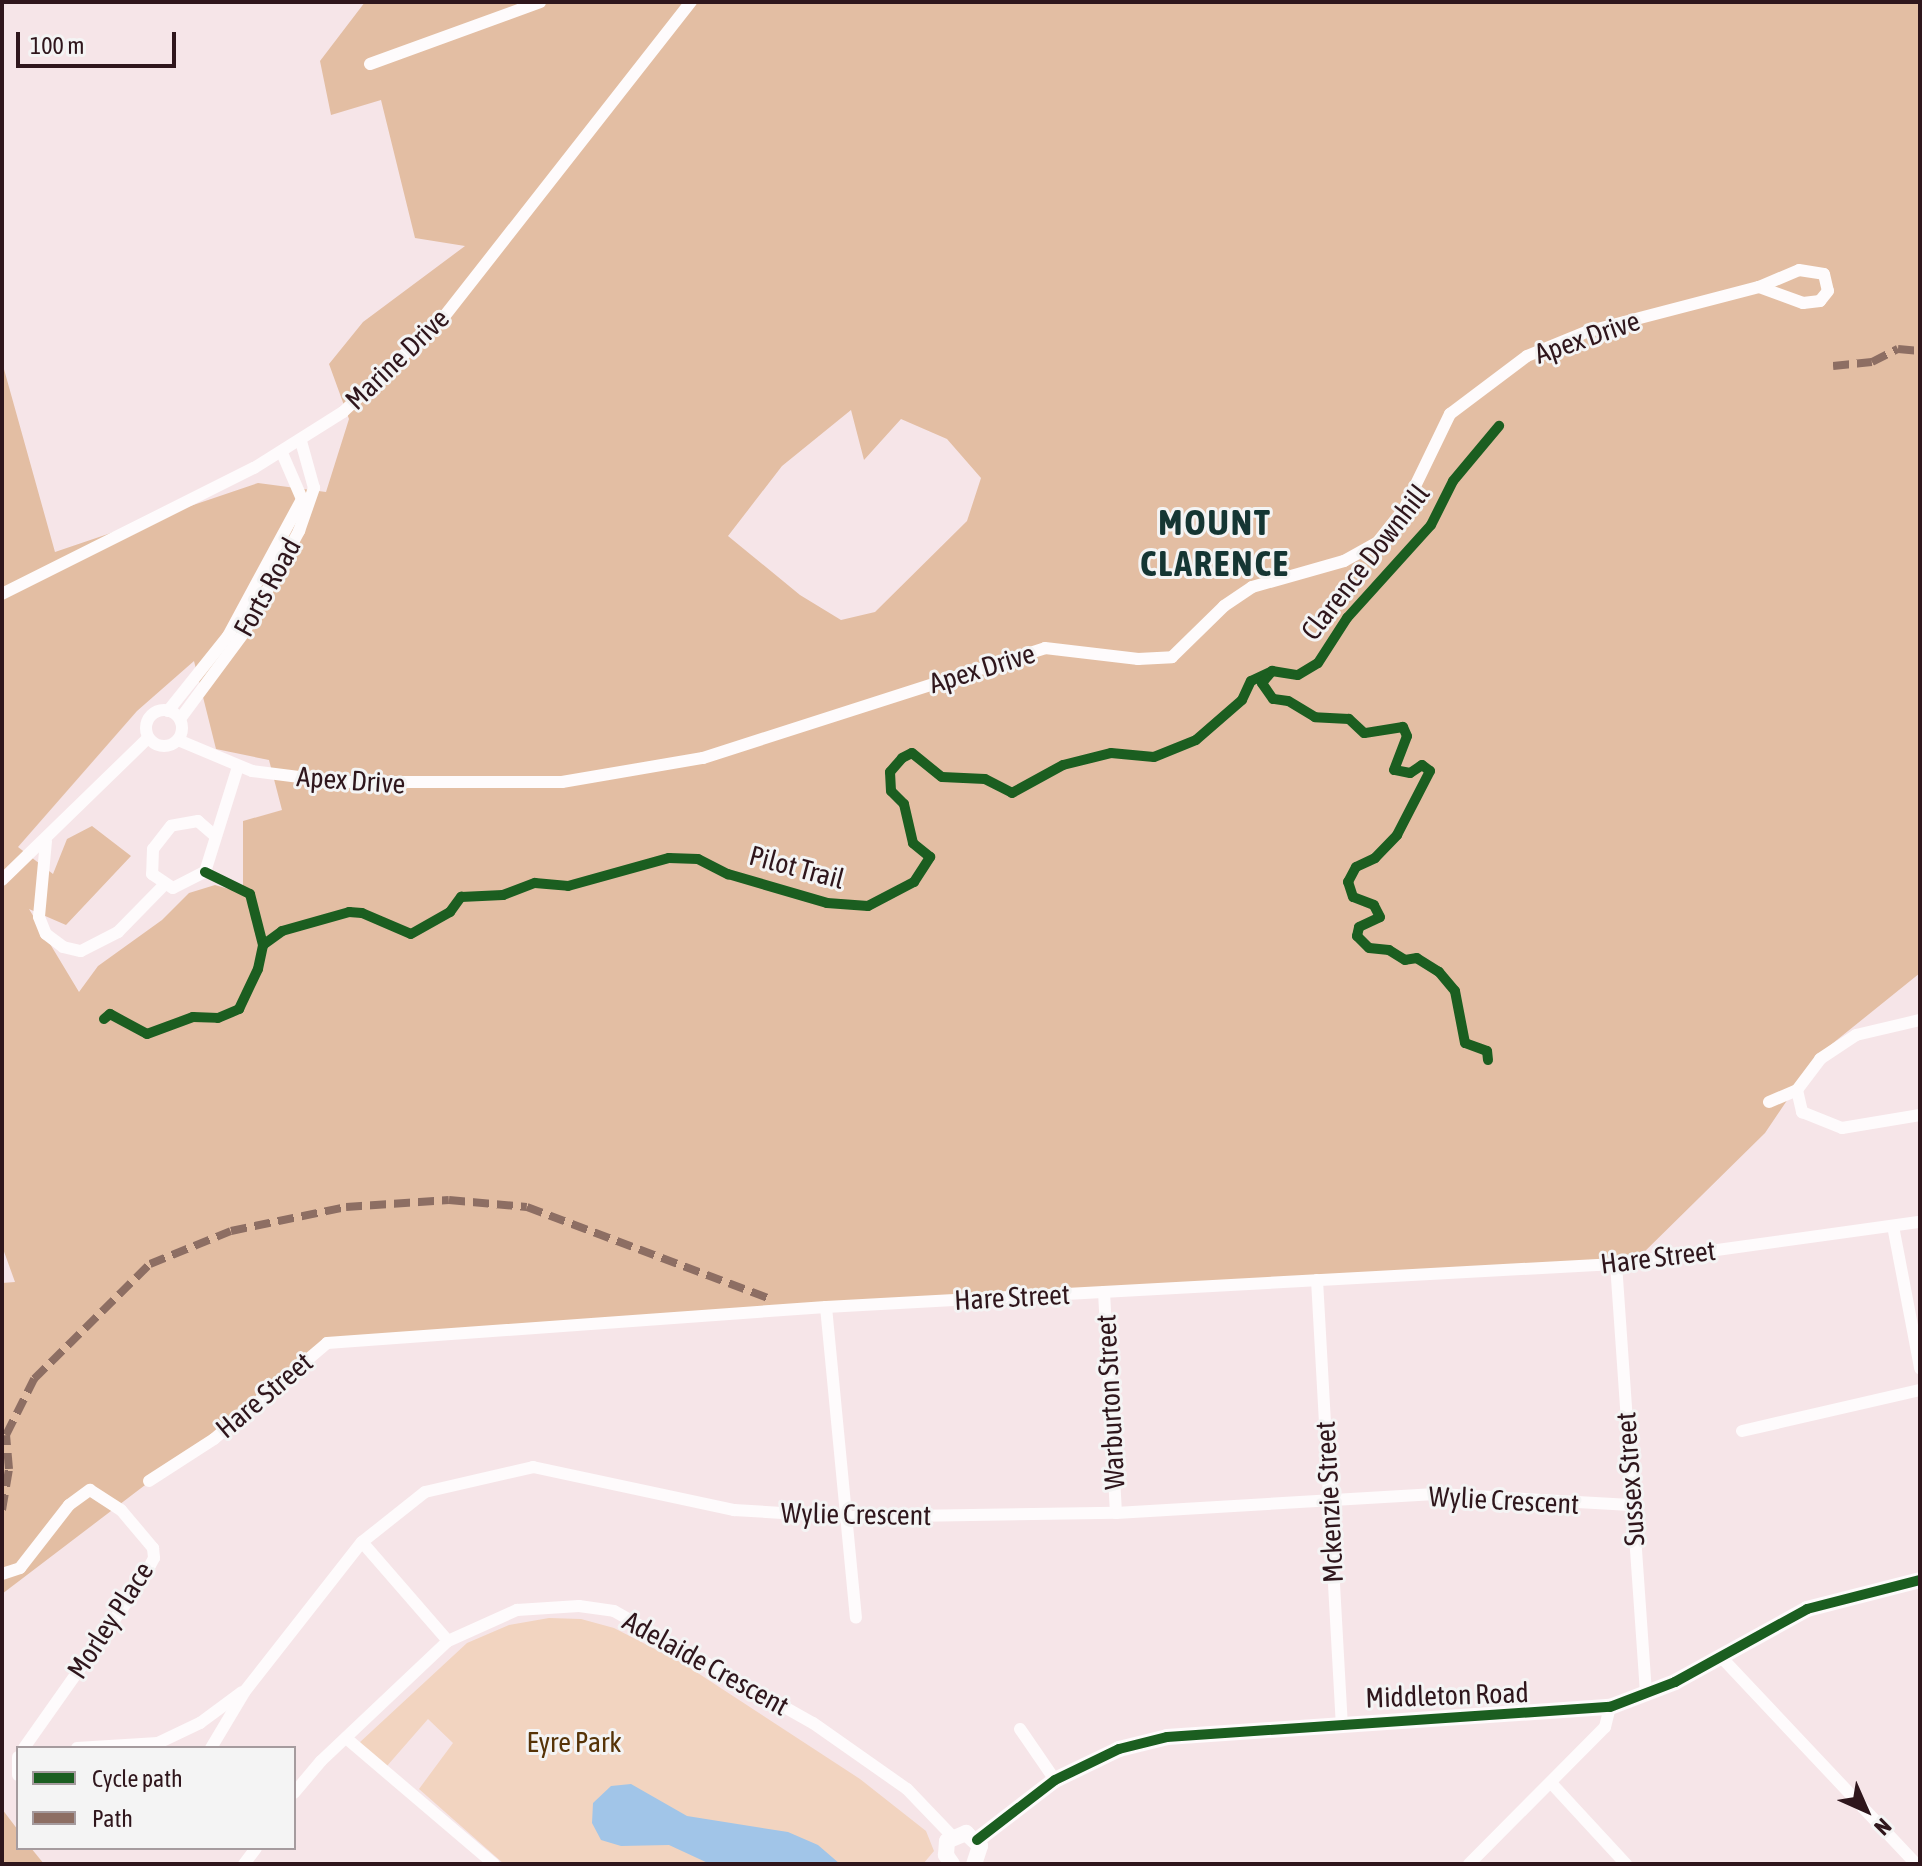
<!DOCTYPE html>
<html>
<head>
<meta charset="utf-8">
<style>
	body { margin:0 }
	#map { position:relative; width:1922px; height:1866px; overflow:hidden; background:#f6e5e8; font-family:"Asap Condensed",sans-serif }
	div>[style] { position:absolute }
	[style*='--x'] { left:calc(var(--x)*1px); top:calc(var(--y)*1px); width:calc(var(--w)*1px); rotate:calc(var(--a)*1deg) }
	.green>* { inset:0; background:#f2d4c0 }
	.forest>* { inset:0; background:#e3bea3 }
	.water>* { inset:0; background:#a1c5e8 }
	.minor>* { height:12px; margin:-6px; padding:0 6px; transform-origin:6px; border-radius:6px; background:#fefbfc }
	.minor>.ring { margin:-6px; padding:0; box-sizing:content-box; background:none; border:12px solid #fefbfc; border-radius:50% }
	.secondary>* { height:16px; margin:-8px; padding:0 8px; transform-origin:8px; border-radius:8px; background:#fefbfc }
	.quiet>* { height:8px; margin-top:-4px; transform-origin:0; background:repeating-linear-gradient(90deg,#8d6e63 0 16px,transparent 0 24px) }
	.cycleway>* { height:10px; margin:-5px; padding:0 5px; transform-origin:5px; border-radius:5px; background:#1b5e20 }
	span { translate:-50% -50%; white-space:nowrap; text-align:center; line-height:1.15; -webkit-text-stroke:6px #f4f4f4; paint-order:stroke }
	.street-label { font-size:28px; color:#2f161c }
	.park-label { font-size:28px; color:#563307 }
	.district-label { font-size:36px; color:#153633; font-weight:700; letter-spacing:2px }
	.frame { position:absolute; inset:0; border:4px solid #2f161c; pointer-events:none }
	.legend { position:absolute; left:16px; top:1746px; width:280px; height:104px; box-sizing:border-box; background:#f4f4f4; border:2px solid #a59b9e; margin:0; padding:10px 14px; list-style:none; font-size:24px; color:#2f161c }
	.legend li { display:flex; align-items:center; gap:16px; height:40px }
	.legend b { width:40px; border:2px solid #a59b9e }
	.north { position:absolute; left:1826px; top:1770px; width:80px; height:80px; -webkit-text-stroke:6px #f4f4f4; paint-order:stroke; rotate:135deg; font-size:22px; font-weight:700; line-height:32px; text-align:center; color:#2f161c }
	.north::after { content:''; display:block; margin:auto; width:28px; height:36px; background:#2f161c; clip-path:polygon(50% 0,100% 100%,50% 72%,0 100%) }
	.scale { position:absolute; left:16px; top:32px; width:160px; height:36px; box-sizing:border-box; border:4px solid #2f161c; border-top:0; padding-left:10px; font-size:24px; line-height:28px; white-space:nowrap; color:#2f161c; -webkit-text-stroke:6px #f4f4f4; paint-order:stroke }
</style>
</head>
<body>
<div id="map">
	<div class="green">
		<div style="clip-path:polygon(549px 1618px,581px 1619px,614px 1628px,684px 1664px,860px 1779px,926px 1831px,934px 1851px,923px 1864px,504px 1864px,419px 1789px,453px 1743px,428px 1719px,387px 1766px,359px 1743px,467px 1643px,509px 1625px)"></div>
	</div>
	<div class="forest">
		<div style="clip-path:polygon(evenodd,365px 2px,1920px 2px,1920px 973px,1817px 1056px,1765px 1133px,1634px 1262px,333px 1342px,2px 1594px,2px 1283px,15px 1282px,2px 1246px,2px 362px,55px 552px,258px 483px,326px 492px,349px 419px,329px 364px,363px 322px,465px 246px,415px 238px,381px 100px,331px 115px,320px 61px,365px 2px,851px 410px,864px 460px,901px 419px,947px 439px,981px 478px,967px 521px,875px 612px,841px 620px,800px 595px,728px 536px,782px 466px,851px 410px,365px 2px,194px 661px,216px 749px,269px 760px,282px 810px,243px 821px,243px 893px,215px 885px,189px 893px,162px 920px,98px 966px,79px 992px,29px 909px,66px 925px,131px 856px,92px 826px,67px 839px,53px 874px,18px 847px,137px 711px,194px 661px)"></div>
		<div style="clip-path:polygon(2px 1809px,18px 1830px,18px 1848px,31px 1848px,44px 1864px,2px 1864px)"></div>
	</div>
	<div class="water">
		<div style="clip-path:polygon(631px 1784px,687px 1816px,788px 1832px,818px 1845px,840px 1864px,710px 1864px,669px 1845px,621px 1846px,601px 1840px,592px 1823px,593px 1803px,611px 1786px)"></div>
	</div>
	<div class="minor">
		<div style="--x:370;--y:64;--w:181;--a:-20"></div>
		<div style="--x:2;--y:594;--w:282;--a:-26.6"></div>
		<div style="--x:254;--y:468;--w:105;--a:-32.2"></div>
		<div style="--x:343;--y:412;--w:137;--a:-43.2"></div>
		<div style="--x:443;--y:318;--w:402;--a:-51.9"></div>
		<div class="ring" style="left:146px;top:710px;width:24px;height:24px"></div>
		<div style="--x:168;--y:711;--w:96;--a:-51.3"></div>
		<div style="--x:228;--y:636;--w:156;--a:-61.6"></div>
		<div style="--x:302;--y:499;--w:50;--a:-113.5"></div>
		<div style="--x:180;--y:719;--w:109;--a:-53.5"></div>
		<div style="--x:245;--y:631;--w:114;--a:-61.6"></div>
		<div style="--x:299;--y:531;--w:46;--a:-70.8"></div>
		<div style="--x:314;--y:488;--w:49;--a:-105.5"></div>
		<div style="--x:178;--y:740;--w:80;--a:22.7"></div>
		<div style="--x:252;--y:771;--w:87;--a:7.3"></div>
		<div style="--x:338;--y:782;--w:224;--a:0"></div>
		<div style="--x:562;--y:782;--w:143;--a:-9.7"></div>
		<div style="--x:703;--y:758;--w:359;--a:-17.8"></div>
		<div style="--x:1045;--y:648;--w:94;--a:6.7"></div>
		<div style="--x:1138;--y:659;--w:34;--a:-3"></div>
		<div style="--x:1172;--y:657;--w:73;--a:-44.4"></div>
		<div style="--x:1224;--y:606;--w:34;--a:-34"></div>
		<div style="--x:1252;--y:587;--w:96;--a:-15.8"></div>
		<div style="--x:1344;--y:561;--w:38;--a:-29"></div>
		<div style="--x:1377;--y:543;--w:43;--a:-51.5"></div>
		<div style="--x:1404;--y:509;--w:106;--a:-64.2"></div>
		<div style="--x:1450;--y:414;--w:96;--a:-37"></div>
		<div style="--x:1527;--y:356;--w:64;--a:-22.1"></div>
		<div style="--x:1586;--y:332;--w:179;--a:-14.6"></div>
		<div style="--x:1759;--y:287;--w:43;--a:-23"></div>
		<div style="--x:1799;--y:270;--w:25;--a:9"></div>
		<div style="--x:1824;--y:274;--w:17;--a:77"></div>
		<div style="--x:1828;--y:291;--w:13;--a:129"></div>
		<div style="--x:1820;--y:301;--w:17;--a:173"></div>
		<div style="--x:1803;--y:303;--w:47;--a:-160"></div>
		<div style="--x:214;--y:835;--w:21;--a:-139"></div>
		<div style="--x:198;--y:821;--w:27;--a:170"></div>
		<div style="--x:171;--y:826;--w:29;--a:128"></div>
		<div style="--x:153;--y:849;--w:25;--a:92"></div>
		<div style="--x:152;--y:874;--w:25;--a:34"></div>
		<div style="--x:173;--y:888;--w:36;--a:-27"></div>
		<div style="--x:205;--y:872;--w:110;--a:-72.6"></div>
		<div style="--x:46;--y:841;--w:76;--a:95.3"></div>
		<div style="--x:39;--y:917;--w:18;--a:68"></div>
		<div style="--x:46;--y:934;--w:21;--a:37"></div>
		<div style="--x:63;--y:947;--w:18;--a:13"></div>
		<div style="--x:81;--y:951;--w:42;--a:-27.2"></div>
		<div style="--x:118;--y:932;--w:66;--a:-45.6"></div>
		<div style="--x:2;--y:880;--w:204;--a:-44.2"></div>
		<div style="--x:1797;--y:1090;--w:39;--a:-53"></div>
		<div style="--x:1820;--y:1059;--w:43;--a:-33.7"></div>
		<div style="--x:1856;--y:1035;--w:66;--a:-13.2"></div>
		<div style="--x:1797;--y:1090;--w:23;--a:77"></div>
		<div style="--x:1802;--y:1112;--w:43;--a:21.8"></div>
		<div style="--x:1842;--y:1128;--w:79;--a:-9.5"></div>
		<div style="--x:1769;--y:1102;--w:30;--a:-23"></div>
		<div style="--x:1893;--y:1226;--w:145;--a:79.2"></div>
		<div style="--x:1616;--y:1264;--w:432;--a:86"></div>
		<div style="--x:1317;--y:1280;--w:445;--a:86.8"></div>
		<div style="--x:1104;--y:1292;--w:221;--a:86.9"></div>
		<div style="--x:826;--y:1307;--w:312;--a:84.5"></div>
		<div style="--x:1742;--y:1431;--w:183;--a:-13"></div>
		<div style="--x:149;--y:1481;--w:77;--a:-32.9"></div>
		<div style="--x:214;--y:1439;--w:148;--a:-40.3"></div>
		<div style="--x:327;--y:1343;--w:500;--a:-4.13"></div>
		<div style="--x:826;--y:1307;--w:791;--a:-3.12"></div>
		<div style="--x:1616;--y:1264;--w:307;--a:-7.9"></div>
		<div style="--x:362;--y:1542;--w:131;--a:49"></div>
		<div style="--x:2;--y:1574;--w:19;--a:-18"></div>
		<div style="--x:20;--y:1568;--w:80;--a:-52.1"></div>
		<div style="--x:69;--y:1505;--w:26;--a:-36"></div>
		<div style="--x:90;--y:1490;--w:37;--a:33"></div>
		<div style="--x:121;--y:1510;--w:50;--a:49.9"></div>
		<div style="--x:153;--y:1548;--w:10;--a:84"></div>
		<div style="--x:154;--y:1558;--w:27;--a:118"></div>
		<div style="--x:141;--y:1582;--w:203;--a:125.2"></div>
		<div style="--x:1722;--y:1658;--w:283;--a:46.7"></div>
		<div style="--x:1020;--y:1729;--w:62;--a:55.5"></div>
		<div style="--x:346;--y:1738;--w:194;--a:40.4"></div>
		<div style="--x:77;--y:1748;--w:81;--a:-3.5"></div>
		<div style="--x:158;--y:1743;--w:47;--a:-25.5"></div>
		<div style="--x:200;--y:1723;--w:52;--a:-36.4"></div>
		<div style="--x:211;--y:1748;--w:66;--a:-59.2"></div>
		<div style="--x:245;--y:1691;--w:189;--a:-51.9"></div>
		<div style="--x:362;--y:1542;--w:80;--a:-38.4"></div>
		<div style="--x:425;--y:1492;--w:111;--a:-13"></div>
		<div style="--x:533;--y:1467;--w:206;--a:12.1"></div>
		<div style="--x:734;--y:1510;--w:113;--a:3.5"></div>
		<div style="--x:847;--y:1517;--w:269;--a:-0.9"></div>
		<div style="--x:1116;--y:1513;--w:324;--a:-3.4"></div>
		<div style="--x:1439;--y:1494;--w:192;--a:3.3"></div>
		<div style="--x:18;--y:1757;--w:18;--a:90"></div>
		<div style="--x:1553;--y:1785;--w:108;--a:47.3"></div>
		<div style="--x:294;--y:1793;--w:42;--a:-49.8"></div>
		<div style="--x:321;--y:1761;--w:175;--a:-43.4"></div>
		<div style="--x:448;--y:1641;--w:76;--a:-24.2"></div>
		<div style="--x:517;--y:1610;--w:62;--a:-3.7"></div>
		<div style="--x:579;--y:1606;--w:35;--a:8"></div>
		<div style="--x:614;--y:1611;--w:228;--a:29.4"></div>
		<div style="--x:813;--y:1723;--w:115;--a:35.1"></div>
		<div style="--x:907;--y:1789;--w:65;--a:46.2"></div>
		<div style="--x:244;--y:1864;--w:20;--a:-53"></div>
		<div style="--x:1469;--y:1864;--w:193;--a:-45.2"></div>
		<div style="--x:1605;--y:1727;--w:21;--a:-76"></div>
	</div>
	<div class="secondary">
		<div style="--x:977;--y:1840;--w:98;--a:-37.6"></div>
		<div style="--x:1055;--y:1780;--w:71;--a:-25.8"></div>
		<div style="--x:1119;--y:1749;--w:49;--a:-14"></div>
		<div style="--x:1167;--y:1737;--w:444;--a:-3.9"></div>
		<div style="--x:1610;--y:1707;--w:70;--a:-21"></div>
		<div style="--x:1675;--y:1682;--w:151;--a:-28.9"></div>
		<div style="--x:1807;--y:1609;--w:117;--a:-14.4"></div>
		<div style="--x:952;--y:1864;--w:11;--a:-124"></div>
		<div style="--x:946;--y:1855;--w:14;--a:-86"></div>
		<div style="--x:947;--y:1841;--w:21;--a:-23"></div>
		<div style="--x:966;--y:1833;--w:19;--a:43"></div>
		<div style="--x:980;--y:1846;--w:19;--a:108"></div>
	</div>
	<div class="quiet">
		<div style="--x:1833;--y:366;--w:39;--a:-6"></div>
		<div style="--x:1872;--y:362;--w:29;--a:-27"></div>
		<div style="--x:1898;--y:349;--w:22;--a:5"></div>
		<div style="--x:2;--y:1510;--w:42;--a:-80.3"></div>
		<div style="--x:9;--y:1469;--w:34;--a:-95"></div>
		<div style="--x:6;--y:1435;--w:63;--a:-63.4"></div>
		<div style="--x:34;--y:1379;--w:163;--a:-44.8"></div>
		<div style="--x:150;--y:1264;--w:87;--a:-22.2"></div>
		<div style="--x:231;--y:1231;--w:117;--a:-11.8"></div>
		<div style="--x:346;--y:1207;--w:103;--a:-3.9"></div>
		<div style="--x:449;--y:1200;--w:78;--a:5.1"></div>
		<div style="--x:527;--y:1207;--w:258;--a:20.7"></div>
	</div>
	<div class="cycleway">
		<div style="--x:205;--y:872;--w:50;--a:26.1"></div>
		<div style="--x:250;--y:894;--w:53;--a:75.7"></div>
		<div style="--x:104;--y:1019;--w:8;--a:-40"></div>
		<div style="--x:110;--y:1014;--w:42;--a:28.4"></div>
		<div style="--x:147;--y:1034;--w:49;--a:-20.3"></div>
		<div style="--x:193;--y:1017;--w:25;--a:2"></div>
		<div style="--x:218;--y:1018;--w:23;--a:-23"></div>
		<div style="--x:239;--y:1009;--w:44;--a:-64.6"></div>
		<div style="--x:258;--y:969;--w:25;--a:-78"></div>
		<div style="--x:263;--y:945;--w:24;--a:-36"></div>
		<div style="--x:282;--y:931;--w:70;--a:-15.8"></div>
		<div style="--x:349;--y:912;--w:13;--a:4"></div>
		<div style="--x:362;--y:913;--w:53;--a:23.2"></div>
		<div style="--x:411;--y:934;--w:45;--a:-29.4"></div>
		<div style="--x:450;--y:912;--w:19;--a:-54"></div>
		<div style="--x:461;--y:897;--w:42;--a:-2.7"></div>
		<div style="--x:503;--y:895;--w:34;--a:-21"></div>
		<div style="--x:535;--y:883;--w:33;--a:5"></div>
		<div style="--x:568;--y:886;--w:105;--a:-15.5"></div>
		<div style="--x:669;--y:858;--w:29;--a:2"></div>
		<div style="--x:698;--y:859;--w:34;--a:27"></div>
		<div style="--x:728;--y:874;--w:103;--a:16.3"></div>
		<div style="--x:827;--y:903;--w:41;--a:4.2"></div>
		<div style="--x:868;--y:906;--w:52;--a:-27.6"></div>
		<div style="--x:914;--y:882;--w:30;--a:-57"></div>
		<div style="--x:930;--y:857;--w:22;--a:-141"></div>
		<div style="--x:913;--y:843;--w:40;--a:-103"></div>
		<div style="--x:904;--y:804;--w:18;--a:-135"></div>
		<div style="--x:891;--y:791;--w:19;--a:-93"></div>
		<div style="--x:890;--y:772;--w:18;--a:-49"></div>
		<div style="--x:902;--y:758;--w:11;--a:-27"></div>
		<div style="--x:912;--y:753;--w:38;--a:39"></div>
		<div style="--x:942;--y:777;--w:43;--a:2.7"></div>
		<div style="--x:985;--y:779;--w:30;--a:27"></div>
		<div style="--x:1012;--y:793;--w:58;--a:-28.8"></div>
		<div style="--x:1063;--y:765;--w:49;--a:-14"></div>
		<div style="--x:1111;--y:753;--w:43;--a:5.3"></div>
		<div style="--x:1154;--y:757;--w:45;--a:-22"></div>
		<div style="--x:1196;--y:740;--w:61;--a:-41"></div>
		<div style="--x:1242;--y:700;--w:21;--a:-65"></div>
		<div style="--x:1251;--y:681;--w:23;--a:-25"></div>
		<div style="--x:1488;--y:1060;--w:9;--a:-96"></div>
		<div style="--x:1487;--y:1051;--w:23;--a:-160"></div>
		<div style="--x:1465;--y:1043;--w:53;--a:-100.9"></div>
		<div style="--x:1455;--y:991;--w:25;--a:-130"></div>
		<div style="--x:1439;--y:972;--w:26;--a:-148"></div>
		<div style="--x:1417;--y:958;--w:12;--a:171"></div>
		<div style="--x:1405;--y:960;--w:19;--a:-148"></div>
		<div style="--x:1389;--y:950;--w:20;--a:-174"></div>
		<div style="--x:1369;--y:948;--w:17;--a:-135"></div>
		<div style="--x:1357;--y:936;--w:9;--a:-77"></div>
		<div style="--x:1359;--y:927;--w:23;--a:-25"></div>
		<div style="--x:1380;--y:917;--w:13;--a:-117"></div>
		<div style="--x:1374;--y:905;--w:22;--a:-159"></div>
		<div style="--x:1353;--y:897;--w:16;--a:-108"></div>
		<div style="--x:1348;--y:882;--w:17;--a:-62"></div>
		<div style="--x:1356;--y:867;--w:21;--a:-25"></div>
		<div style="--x:1375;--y:858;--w:32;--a:-46"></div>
		<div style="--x:1397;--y:835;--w:72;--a:-62.7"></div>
		<div style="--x:1430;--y:771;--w:10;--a:-143"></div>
		<div style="--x:1422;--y:765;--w:14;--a:146"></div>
		<div style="--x:1410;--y:773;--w:16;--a:-169"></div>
		<div style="--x:1394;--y:770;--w:36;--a:-69"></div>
		<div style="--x:1407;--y:736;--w:10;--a:-114"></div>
		<div style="--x:1403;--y:727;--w:39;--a:171"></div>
		<div style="--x:1364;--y:733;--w:21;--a:-137"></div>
		<div style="--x:1349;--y:719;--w:34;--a:-177"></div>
		<div style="--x:1315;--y:717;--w:31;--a:-149"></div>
		<div style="--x:1288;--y:701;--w:15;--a:-172"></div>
		<div style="--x:1273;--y:699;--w:19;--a:-125"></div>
		<div style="--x:1262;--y:683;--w:16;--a:-50"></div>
		<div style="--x:1272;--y:671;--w:26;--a:9"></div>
		<div style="--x:1298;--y:675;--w:23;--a:-31"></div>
		<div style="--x:1318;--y:663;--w:54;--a:-57.2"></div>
		<div style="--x:1347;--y:618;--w:125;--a:-47.9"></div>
		<div style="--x:1431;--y:525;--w:49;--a:-63.4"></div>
		<div style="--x:1453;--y:481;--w:72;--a:-50.1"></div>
		<div style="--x:977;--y:1840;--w:98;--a:-37.6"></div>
		<div style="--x:1055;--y:1780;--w:71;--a:-25.8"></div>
		<div style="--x:1119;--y:1749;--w:49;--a:-14"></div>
		<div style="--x:1167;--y:1737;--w:444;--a:-3.9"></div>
		<div style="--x:1610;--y:1707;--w:70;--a:-21"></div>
		<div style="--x:1675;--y:1682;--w:151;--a:-28.9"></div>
		<div style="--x:1807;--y:1609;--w:117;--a:-14.4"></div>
	</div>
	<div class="street-label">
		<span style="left:1587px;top:337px;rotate:-19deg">Apex Drive</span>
		<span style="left:397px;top:359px;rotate:-44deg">Marine Drive</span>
		<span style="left:1365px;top:562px;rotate:-52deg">Clarence Downhill</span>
		<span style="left:267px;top:587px;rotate:-61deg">Forts Road</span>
		<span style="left:982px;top:668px;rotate:-17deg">Apex Drive</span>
		<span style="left:351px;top:780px;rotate:4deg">Apex Drive</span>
		<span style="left:797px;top:867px;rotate:15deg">Pilot Trail</span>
		<span style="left:1658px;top:1257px;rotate:-7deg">Hare Street</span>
		<span style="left:1012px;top:1297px;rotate:-3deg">Hare Street</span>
		<span style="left:264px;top:1395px;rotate:-40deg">Hare Street</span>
		<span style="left:1110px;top:1402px;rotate:-93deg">Warburton Street</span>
		<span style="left:1630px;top:1479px;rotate:-94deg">Sussex Street</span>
		<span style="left:1504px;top:1500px;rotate:3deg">Wylie Crescent</span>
		<span style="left:1329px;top:1502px;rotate:-93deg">Mckenzie Street</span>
		<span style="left:856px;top:1514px;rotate:1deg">Wylie Crescent</span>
		<span style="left:110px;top:1620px;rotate:-57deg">Morley Place</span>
		<span style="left:706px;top:1663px;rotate:29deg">Adelaide Crescent</span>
		<span style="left:1447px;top:1695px;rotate:-2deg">Middleton Road</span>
	</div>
	<div class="park-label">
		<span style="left:574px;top:1742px">Eyre Park</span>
	</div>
	<div class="district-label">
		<span style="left:1215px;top:543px">MOUNT<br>CLARENCE</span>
	</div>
	<div class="frame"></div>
	<ul class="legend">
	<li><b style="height:10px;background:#1b5e20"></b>Cycle path</li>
	<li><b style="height:10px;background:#8d6e63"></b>Path</li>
	</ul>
	<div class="north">N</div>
	<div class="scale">100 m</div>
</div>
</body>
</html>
